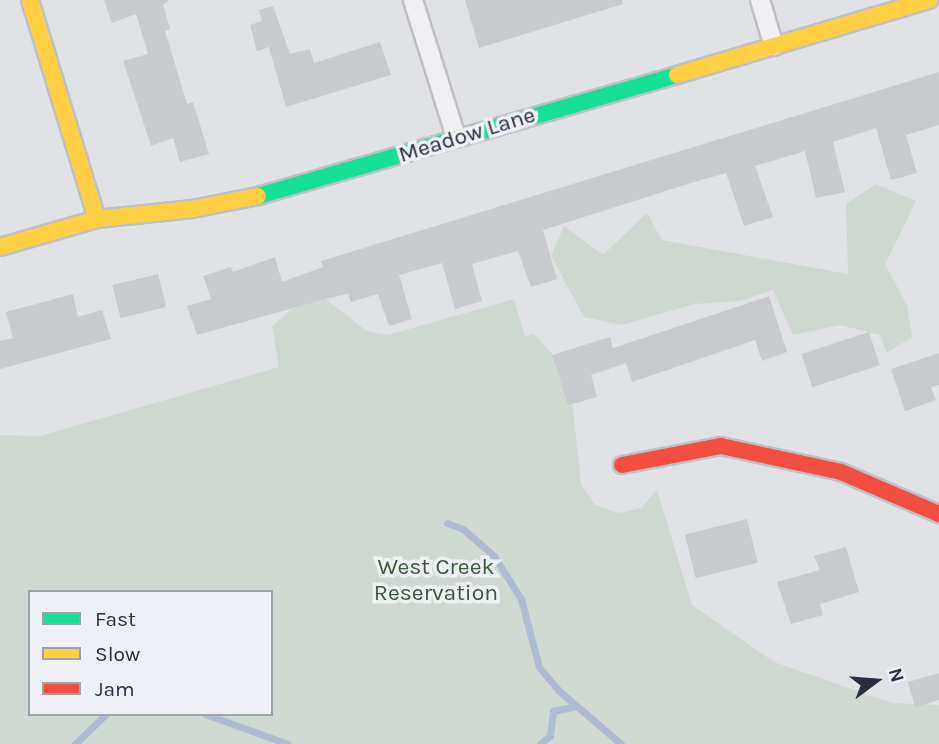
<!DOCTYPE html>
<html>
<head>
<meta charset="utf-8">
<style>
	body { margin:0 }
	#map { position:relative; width:939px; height:744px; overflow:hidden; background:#e0e2e6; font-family:Karla,sans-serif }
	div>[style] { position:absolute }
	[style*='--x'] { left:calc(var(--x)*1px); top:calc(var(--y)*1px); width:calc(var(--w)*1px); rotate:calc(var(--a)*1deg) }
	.green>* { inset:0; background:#d0d9d1 }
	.stream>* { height:7px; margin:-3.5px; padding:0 3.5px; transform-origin:3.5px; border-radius:3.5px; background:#afbcd0 }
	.building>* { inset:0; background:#c9cace; transform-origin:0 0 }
	.roads { filter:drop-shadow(2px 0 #bfc0c4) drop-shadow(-2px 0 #bfc0c4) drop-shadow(0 2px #bfc0c4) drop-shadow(0 -2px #bfc0c4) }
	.street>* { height:18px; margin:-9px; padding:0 9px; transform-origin:9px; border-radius:9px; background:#f0f0f2 }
	.fast>* { height:16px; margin:-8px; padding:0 8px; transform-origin:8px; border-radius:8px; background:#16e098 }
	.slow>* { height:16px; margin:-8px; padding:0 8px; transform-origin:8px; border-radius:8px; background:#ffcf43 }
	.jam>* { height:16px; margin:-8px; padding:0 8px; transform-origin:8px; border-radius:8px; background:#f24e42 }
	span { translate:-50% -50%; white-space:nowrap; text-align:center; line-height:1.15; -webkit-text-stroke:7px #eef0f5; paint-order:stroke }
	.street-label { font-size:23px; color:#282e3e }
	.park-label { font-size:23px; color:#395a36 }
	.legend { position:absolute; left:28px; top:590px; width:245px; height:126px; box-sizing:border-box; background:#eef0f5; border:2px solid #9fa2ac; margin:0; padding:9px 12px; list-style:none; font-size:21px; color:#282e3e }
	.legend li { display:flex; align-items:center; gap:14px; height:35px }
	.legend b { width:35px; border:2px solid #9fa2ac }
	.north { position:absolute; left:841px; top:646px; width:70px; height:70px; -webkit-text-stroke:5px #eef0f5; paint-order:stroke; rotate:74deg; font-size:19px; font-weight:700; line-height:28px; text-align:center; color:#282e3e }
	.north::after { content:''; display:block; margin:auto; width:24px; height:32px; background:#282e3e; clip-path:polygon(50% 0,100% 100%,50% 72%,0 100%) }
</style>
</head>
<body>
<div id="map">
	<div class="green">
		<div style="clip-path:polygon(876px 184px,916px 201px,885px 264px,907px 306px,912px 337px,887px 353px,880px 335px,840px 325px,793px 335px,773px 290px,740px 301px,695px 304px,622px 325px,584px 317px,551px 256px,564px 226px,603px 255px,647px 213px,662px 240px,848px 274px,846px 204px)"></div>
		<div style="clip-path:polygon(evenodd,312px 289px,367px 331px,388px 335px,514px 299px,525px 337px,534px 334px,569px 373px,581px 484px,595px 505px,619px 513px,641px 508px,657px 490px,692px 605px,774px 662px,892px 703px,939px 705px,939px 744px,0 744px,0 435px,40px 436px,279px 367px,272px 327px,312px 289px,30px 592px,271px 592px,271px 714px,30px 714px,30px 592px)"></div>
	</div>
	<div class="stream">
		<div style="--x:447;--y:523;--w:17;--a:21"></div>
		<div style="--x:463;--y:529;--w:41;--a:41.1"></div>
		<div style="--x:494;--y:556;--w:51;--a:57.9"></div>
		<div style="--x:521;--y:599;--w:70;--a:75.2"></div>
		<div style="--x:539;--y:667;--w:30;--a:50"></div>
		<div style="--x:558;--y:690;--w:83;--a:40.6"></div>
		<div style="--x:205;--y:714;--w:88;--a:19.9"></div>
		<div style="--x:75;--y:744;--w:43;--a:-44.1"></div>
		<div style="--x:540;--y:744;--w:13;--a:-39"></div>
		<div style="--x:550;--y:736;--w:25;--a:-83"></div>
		<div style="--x:553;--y:711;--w:24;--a:-12"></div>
	</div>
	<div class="building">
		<div style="clip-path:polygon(104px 0,169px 0,163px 5px,170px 29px,165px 31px,187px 104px,193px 102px,209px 154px,180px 162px,173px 138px,151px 146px,123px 61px,148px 54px,136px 14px,112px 23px)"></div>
		<div style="clip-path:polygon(465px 0,622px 0,623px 4px,479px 48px)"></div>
		<div style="clip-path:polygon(273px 6px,290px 54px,310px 49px,314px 63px,380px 42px,391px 75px,286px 107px,269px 47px,257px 51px,250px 25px,262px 21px,259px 10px)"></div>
		<div style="clip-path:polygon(939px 72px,939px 125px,906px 135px,917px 173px,891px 180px,876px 128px,833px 142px,845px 192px,816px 198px,805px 151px,755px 166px,773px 217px,744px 226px,726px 173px,691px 183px,543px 230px,557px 279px,531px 287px,518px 251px,472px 264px,482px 301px,455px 309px,442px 263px,399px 275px,412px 319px,389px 326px,378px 294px,351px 302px,348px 294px,333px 297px,197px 335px,187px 306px,211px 299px,203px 276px,231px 267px,233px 272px,275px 257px,282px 282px,323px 267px,321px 261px)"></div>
		<div style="left:158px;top:274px;width:34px;height:47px;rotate:76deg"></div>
		<div style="clip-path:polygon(73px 294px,78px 317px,102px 310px,111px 339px,0 369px,0 341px,13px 338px,6px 312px)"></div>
		<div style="clip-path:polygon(769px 296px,787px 352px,762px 361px,755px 340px,632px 382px,626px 363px,591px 375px,597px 397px,568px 405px,552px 355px,610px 337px,613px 348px)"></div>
		<div style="left:869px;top:332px;width:35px;height:71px;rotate:72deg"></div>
		<div style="clip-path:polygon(939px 353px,939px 385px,931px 387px,936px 400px,905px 411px,891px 369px)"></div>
		<div style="left:747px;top:519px;width:45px;height:64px;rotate:76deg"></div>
		<div style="clip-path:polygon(846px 547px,859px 592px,820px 604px,823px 615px,791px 624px,777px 582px,820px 570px,814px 556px)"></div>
		<div style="clip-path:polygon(939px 673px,939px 700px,915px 708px,908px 682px)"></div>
	</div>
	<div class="roads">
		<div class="street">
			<div style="--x:413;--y:0;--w:144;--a:72.6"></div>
			<div style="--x:760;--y:0;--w:48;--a:73.1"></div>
		</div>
		<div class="fast">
			<div style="--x:258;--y:196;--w:436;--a:-16.1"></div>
		</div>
		<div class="slow">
			<div style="--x:30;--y:0;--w:229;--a:73"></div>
			<div style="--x:677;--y:75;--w:263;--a:-16.6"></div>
			<div style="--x:0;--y:247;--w:101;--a:-16.1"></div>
			<div style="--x:97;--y:219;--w:96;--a:-6"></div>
			<div style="--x:192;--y:209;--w:67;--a:-11.1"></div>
		</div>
		<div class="jam">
			<div style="--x:622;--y:465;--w:101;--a:-10.9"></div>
			<div style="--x:721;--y:446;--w:123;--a:12.2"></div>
			<div style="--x:841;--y:472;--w:107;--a:23.2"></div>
		</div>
	</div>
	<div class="street-label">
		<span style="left:467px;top:135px;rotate:-17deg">Meadow Lane</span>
	</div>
	<div class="park-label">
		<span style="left:436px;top:580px">West Creek<br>Reservation</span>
	</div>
	<ul class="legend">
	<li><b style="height:9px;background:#16e098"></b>Fast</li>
	<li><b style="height:9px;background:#ffcf43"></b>Slow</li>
	<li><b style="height:9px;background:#f24e42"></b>Jam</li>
	</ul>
	<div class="north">N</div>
</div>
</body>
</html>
